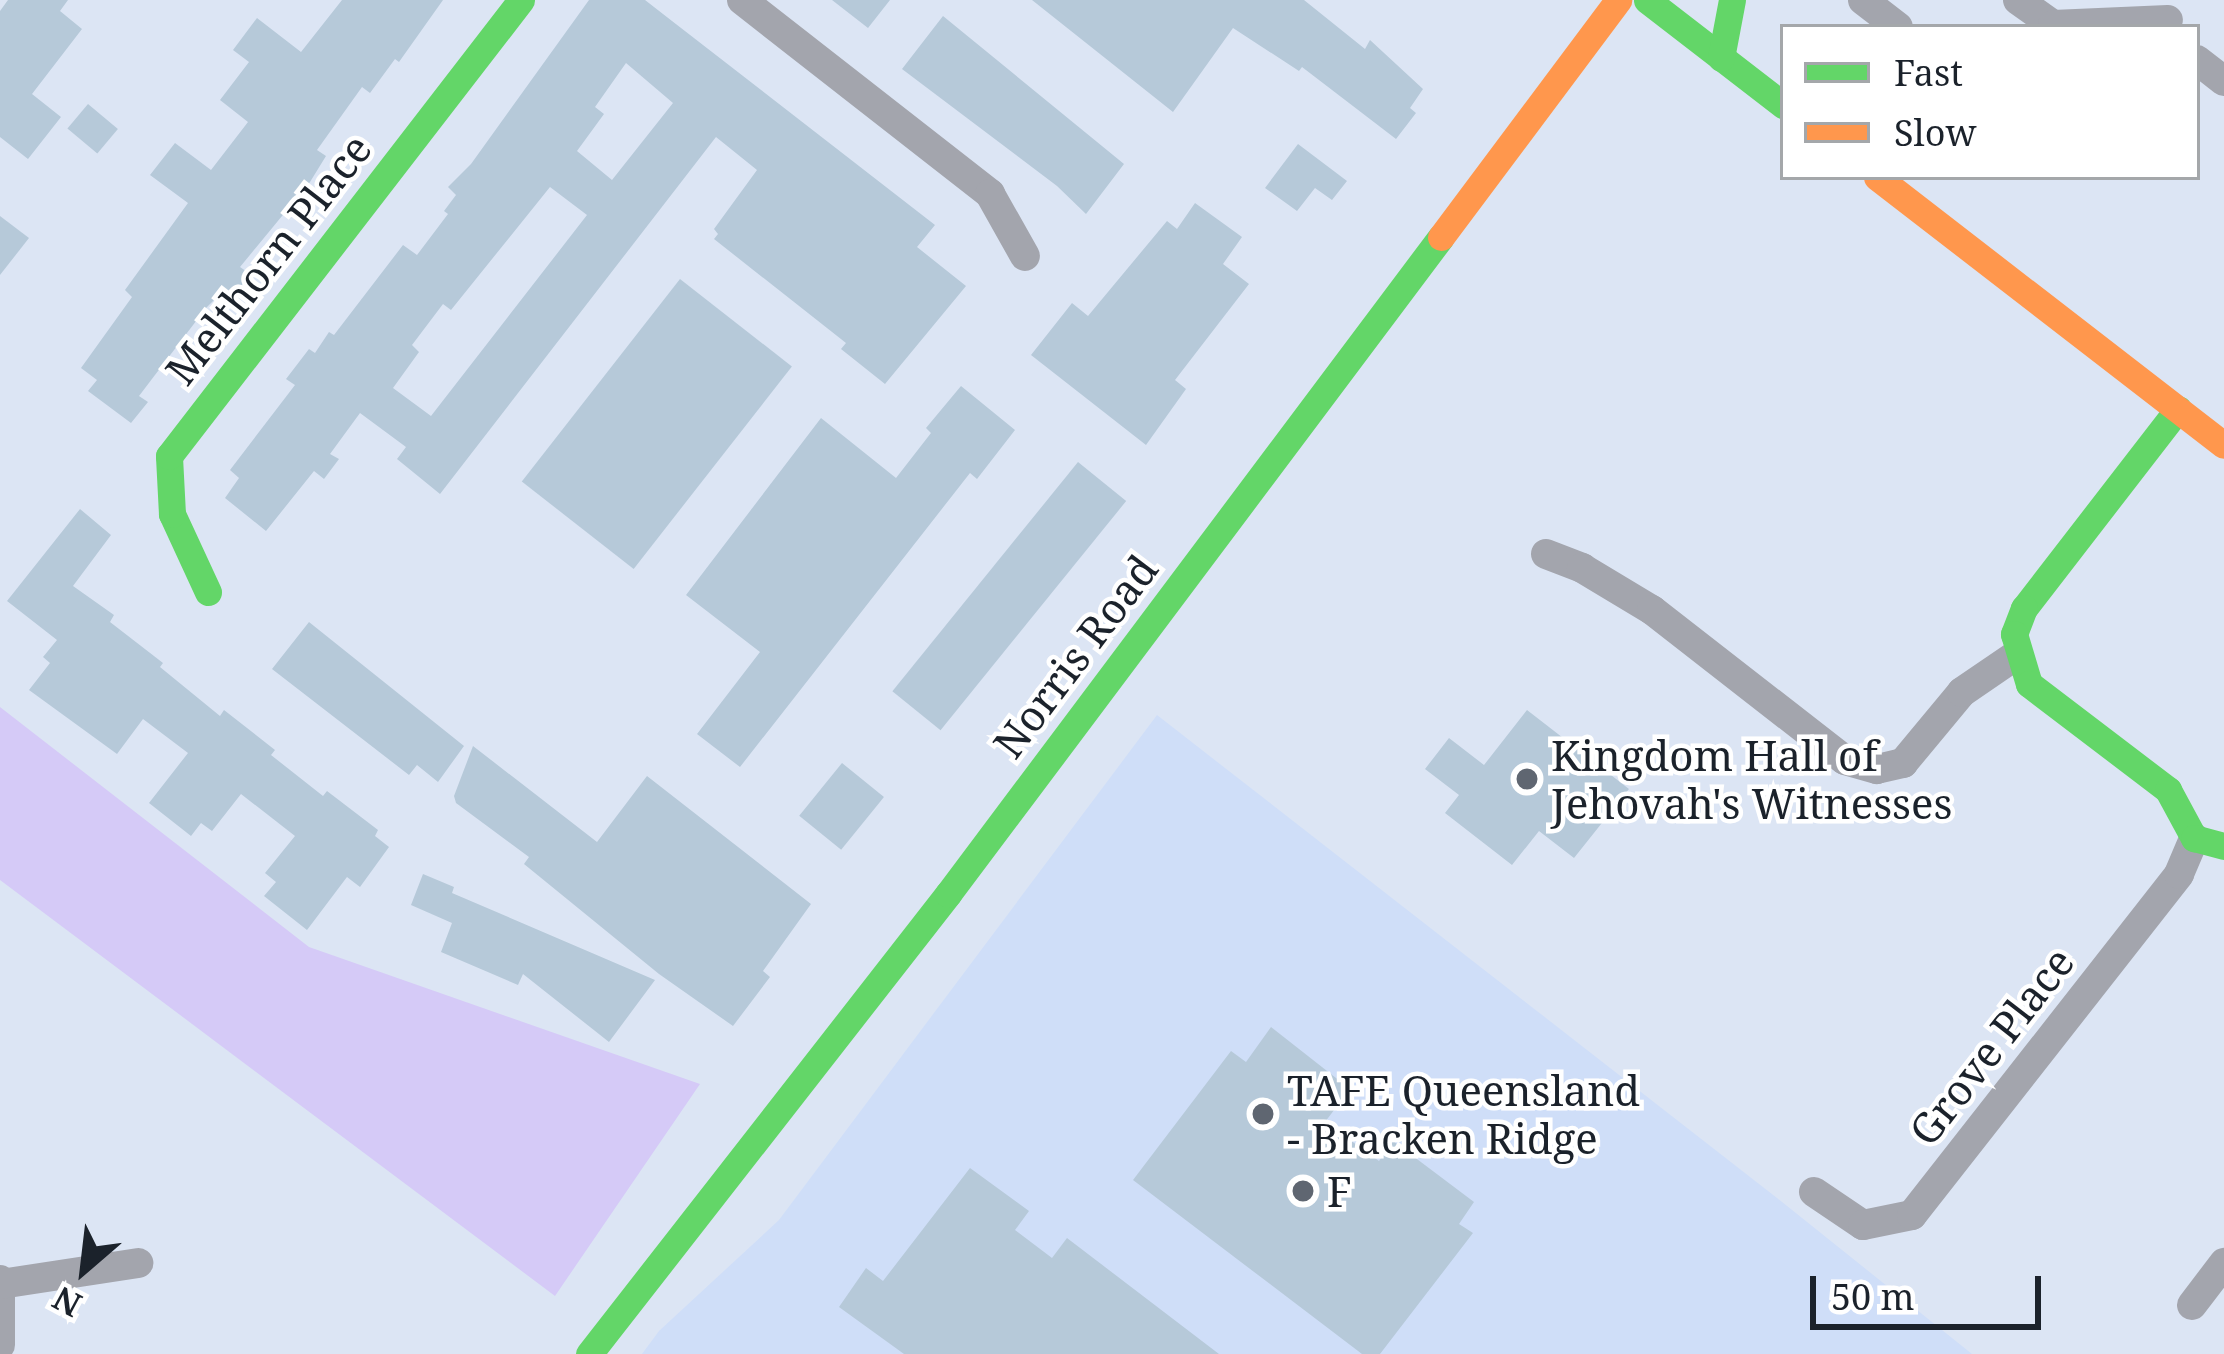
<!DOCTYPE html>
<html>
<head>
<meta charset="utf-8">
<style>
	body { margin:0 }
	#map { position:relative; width:2224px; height:1354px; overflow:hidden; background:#dce5f4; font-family:"Noto Serif",serif }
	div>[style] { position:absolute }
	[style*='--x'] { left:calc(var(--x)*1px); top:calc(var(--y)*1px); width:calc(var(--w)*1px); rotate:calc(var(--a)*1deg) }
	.built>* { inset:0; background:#cfdef8 }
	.green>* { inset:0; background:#d5caf7 }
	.building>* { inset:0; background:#b6c9d9; transform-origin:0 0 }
	.street>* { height:30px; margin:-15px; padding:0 15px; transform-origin:15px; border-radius:15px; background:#a3a5ad }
	.fast>* { height:27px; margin:-13.5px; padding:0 13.5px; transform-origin:13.5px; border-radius:13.5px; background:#63d668 }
	.slow>* { height:27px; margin:-13.5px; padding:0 13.5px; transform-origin:13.5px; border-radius:13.5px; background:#ff974d }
	.dots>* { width:33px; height:33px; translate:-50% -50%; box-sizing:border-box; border:6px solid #fff; border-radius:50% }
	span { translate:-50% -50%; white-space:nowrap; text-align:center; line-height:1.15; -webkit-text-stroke:9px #fff; paint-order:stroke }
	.street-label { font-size:42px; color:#1b222b }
	.poi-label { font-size:42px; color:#1b222b }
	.left { translate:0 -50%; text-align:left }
	.legend { position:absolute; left:1780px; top:24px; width:420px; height:156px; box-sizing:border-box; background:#fff; border:3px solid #a4a7aa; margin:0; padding:15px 21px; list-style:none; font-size:36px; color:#1b222b }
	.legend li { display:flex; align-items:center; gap:24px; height:60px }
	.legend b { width:60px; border:3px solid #a4a7aa }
	.north { position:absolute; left:24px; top:1210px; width:120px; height:120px; -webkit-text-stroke:9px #fff; paint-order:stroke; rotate:208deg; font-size:33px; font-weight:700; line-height:48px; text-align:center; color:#1b222b }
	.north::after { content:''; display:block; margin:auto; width:42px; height:54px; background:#1b222b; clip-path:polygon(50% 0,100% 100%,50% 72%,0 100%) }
	.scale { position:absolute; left:1810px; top:1276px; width:231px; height:54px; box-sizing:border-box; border:6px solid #1b222b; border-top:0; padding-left:15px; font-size:36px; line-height:42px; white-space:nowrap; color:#1b222b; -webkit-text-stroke:9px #fff; paint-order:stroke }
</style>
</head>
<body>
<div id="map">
	<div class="built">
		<div style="clip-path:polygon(1157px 715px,1777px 1198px,1972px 1354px,642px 1354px,659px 1331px,779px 1220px)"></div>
	</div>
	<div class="green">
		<div style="clip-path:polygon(0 707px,309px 947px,700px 1084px,555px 1296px,0 880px)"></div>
	</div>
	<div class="building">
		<div style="clip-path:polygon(8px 0,68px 0,60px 11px,82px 29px,32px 94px,61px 117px,28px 159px,0 137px,0 11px)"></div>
		<div style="clip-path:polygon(342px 0,443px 0,399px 62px,395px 59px,370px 93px,362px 87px,317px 150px,326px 156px,310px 182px,240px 267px,250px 274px,232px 298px,223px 291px,206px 308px,139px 396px,148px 402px,131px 423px,88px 391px,97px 380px,81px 368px,132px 297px,125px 290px,188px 203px,150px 175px,175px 143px,211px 170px,248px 122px,220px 100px,249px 62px,233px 50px,257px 18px,301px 52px)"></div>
		<div style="clip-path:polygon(evenodd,589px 0,645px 0,672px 21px,935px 225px,917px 247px,966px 286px,885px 384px,841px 349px,846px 343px,714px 239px,718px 234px,714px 229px,757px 170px,716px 137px,440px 494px,397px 459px,406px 447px,360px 413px,330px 454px,339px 459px,324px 479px,314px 471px,266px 531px,225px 498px,239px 478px,230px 470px,295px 385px,286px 379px,309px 349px,315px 353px,329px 332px,334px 335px,403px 245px,417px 255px,448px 214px,444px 211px,456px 195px,448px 187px,471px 164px,589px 0,626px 63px,673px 103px,612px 180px,577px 151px,604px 114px,595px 107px,626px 63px,589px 0,550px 187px,587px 215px,431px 416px,393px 388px,419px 352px,412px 345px,443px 304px,451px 310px,550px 187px)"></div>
		<div style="clip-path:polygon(832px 0,890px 0,868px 28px)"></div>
		<div style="clip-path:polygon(1032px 0,1304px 0,1365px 49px,1370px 40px,1423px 89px,1410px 108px,1416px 113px,1396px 139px,1302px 67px,1299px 71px,1233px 28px,1173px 112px)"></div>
		<div style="clip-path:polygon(943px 16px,1124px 164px,1086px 214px,1057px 186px,902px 69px)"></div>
		<div style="left:88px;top:104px;width:39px;height:32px;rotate:40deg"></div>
		<div style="clip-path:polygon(1298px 144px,1347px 181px,1332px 200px,1315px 188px,1297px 211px,1265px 188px)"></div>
		<div style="clip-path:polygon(1195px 203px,1242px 237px,1223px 264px,1249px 284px,1175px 380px,1186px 389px,1146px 445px,1031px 355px,1072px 303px,1088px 316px,1167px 221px,1177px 229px)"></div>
		<div style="clip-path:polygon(0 216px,29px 238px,0 275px)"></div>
		<div style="left:680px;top:279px;width:142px;height:257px;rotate:38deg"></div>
		<div style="clip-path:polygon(961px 386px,1015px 430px,977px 479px,970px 473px,740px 767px,697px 734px,760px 652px,686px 595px,821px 418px,896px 478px,931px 433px,926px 428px)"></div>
		<div style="left:1078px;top:462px;width:62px;height:295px;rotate:39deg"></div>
		<div style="clip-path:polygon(80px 509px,111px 535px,73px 586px,114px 615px,110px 622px,163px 663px,160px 667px,220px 716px,224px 710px,275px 750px,271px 755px,323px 796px,327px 791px,378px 830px,375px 836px,389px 847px,360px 887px,347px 877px,307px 930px,264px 896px,276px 882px,265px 873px,295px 836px,241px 794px,212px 831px,201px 823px,191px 836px,149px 803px,188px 753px,143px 719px,117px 754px,29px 690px,50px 663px,43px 657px,57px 640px,7px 601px)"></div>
		<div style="clip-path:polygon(309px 622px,464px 746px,438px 782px,417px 765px,409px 775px,272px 669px)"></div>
		<div style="clip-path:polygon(1527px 710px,1629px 789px,1574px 858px,1539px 831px,1512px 865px,1445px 813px,1459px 795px,1425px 769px,1449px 738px,1484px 765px)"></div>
		<div style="clip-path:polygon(473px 746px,597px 842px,647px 776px,811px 904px,763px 971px,770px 977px,733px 1026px,659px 974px,524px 864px,529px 857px,456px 803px,454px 796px)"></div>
		<div style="left:842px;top:763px;width:54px;height:68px;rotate:39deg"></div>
		<div style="clip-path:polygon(423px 874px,454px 887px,452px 893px,655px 980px,609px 1042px,523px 974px,518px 985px,441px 952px,452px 923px,411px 905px)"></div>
		<div style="clip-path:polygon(1271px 1027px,1350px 1089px,1325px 1122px,1379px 1161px,1393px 1141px,1474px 1202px,1459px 1224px,1473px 1233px,1380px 1354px,1362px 1354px,1133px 1180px,1231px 1051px,1246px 1062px)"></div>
		<div style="clip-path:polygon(970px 1168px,1029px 1211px,1015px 1230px,1052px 1258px,1067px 1238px,1219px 1354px,904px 1354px,839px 1307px,866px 1268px,883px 1281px)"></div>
	</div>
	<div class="street">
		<div style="--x:742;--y:0;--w:315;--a:38"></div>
		<div style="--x:990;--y:194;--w:71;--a:60.6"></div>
		<div style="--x:1863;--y:0;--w:44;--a:37.6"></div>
		<div style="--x:2018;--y:0;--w:43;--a:35.5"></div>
		<div style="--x:2053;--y:25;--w:115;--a:-2.5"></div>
		<div style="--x:2197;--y:60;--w:34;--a:38"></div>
		<div style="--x:1546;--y:554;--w:39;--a:21"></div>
		<div style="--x:1582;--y:568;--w:82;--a:31"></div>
		<div style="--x:1652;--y:610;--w:244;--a:37.9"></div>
		<div style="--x:1845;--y:760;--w:33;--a:16"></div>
		<div style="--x:1877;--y:769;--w:27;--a:-13"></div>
		<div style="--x:1903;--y:763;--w:92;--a:-50.3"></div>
		<div style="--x:1962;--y:692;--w:65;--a:-34.4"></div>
		<div style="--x:1814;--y:1192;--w:59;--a:34"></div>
		<div style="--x:1863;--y:1225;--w:50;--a:-11.5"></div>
		<div style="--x:1912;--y:1215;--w:433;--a:-51.9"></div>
		<div style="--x:2179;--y:874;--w:39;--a:-67"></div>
		<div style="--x:0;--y:1280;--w:65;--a:90"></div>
		<div style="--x:1;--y:1284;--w:139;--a:-8.7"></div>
		<div style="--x:2192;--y:1305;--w:53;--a:-52.7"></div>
	</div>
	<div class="fast">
		<div style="--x:1647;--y:0;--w:172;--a:37.7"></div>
		<div style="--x:1721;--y:58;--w:59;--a:-79.3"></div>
		<div style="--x:2178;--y:409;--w:252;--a:127.7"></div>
		<div style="--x:2024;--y:608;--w:28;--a:111"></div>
		<div style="--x:2014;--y:634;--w:52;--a:73.3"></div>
		<div style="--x:2029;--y:684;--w:175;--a:37.3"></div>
		<div style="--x:2168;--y:790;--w:55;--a:61.6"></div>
		<div style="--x:2194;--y:838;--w:31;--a:15"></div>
		<div style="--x:208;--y:592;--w:86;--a:-114.8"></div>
		<div style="--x:172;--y:514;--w:58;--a:-93"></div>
		<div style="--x:169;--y:456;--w:576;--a:-52.33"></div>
		<div style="--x:589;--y:1354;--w:584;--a:-52.03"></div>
		<div style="--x:948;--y:894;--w:821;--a:-53.12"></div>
	</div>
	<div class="slow">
		<div style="--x:1877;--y:177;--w:438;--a:37.7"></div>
		<div style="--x:1441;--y:237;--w:296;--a:-53.2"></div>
	</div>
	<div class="dots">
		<div style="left:1527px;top:779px;background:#5f6671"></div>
		<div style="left:1263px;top:1114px;background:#5f6671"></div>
		<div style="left:1303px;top:1191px;background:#5f6671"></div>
	</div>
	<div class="street-label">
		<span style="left:268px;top:259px;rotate:-52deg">Melthorn Place</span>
		<span style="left:1075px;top:656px;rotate:-53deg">Norris Road</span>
		<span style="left:1991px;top:1046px;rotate:-52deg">Grove Place</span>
	</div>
	<div class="poi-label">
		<span class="left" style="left:1551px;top:779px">Kingdom Hall of<br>Jehovah's Witnesses</span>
		<span class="left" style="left:1287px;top:1114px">TAFE Queensland<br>- Bracken Ridge</span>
		<span class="left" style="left:1327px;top:1191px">F</span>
	</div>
	<ul class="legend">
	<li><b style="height:15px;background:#63d668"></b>Fast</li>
	<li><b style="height:15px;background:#ff974d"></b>Slow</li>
	</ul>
	<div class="north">N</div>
	<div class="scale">50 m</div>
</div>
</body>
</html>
